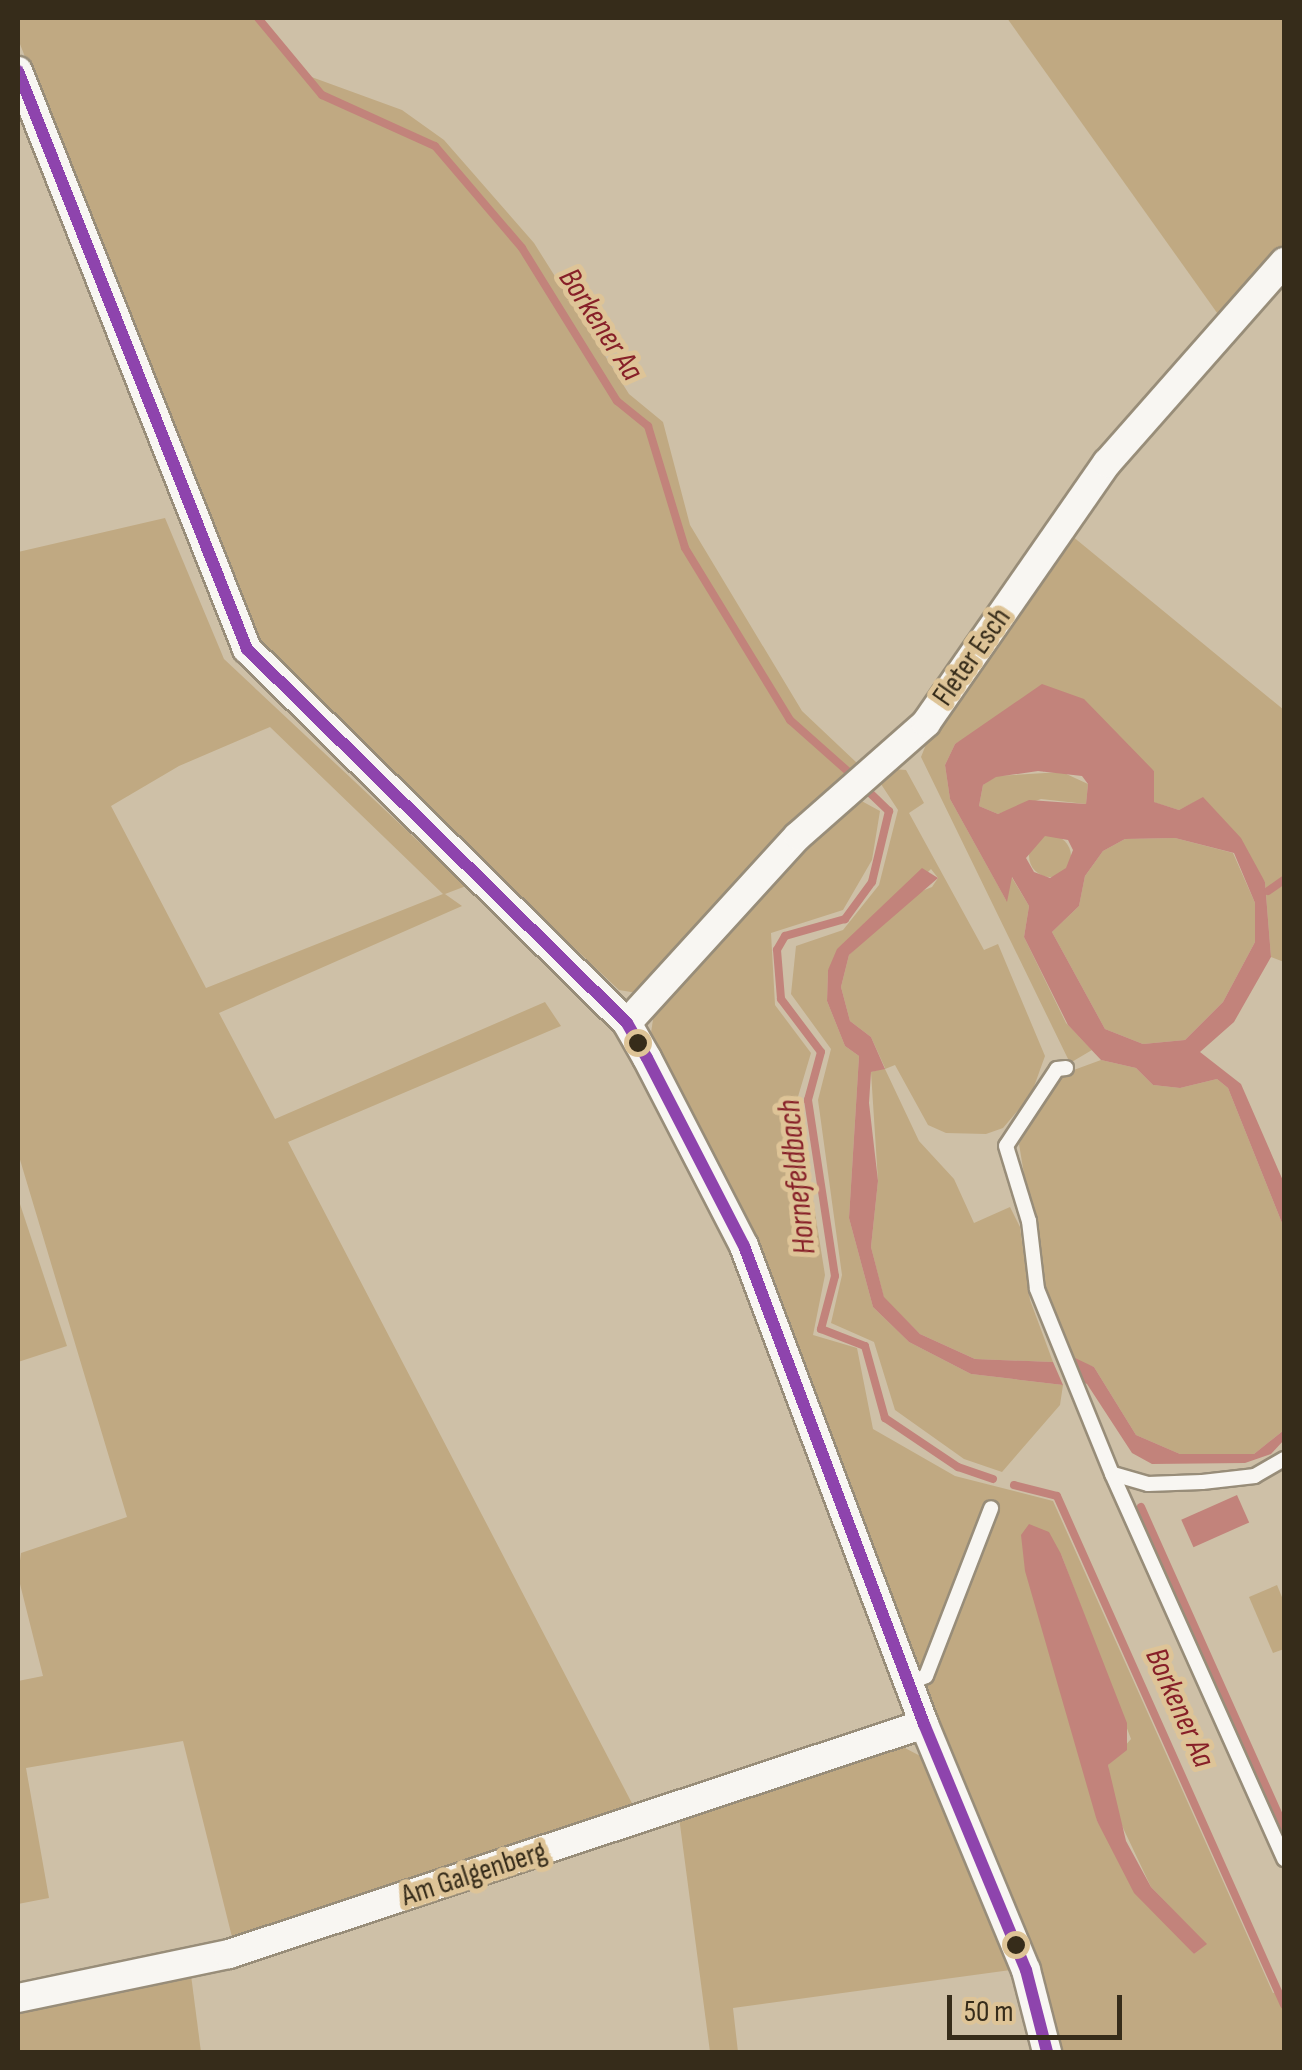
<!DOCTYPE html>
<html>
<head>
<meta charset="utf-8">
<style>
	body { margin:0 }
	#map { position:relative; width:1302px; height:2070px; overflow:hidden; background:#cec0a7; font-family:"Sofia Sans Condensed",sans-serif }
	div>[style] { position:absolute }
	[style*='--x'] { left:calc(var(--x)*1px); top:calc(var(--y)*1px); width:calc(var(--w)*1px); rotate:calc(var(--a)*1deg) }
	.green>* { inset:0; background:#c0a982 }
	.round { border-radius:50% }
	.water>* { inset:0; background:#c2837b; transform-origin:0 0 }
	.stream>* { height:8px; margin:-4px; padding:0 4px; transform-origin:4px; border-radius:4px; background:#c2837b }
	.roads { filter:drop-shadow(2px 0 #988d79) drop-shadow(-2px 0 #988d79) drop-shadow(0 2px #988d79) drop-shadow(0 -2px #988d79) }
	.service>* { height:14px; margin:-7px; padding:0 7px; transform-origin:7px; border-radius:7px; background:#f8f6f2 }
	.minor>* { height:28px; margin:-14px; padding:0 14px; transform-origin:14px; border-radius:14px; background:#f8f6f2 }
	.bus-1>* { height:12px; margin:-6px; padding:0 6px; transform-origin:6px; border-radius:6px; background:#8e44ad }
	.dots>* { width:28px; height:28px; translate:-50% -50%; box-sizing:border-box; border:5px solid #dec497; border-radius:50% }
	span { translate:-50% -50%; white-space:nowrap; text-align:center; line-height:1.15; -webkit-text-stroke:10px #dec497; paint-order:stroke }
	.street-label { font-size:30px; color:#362c1a }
	.water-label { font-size:32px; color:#872028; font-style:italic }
	.frame { position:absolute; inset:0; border:20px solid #362c1a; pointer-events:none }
	.scale { position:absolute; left:947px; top:1995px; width:175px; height:45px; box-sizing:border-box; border:5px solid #362c1a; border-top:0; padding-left:12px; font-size:30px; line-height:35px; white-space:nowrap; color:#362c1a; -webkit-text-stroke:8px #dec497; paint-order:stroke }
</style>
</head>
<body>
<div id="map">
	<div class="green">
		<div style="clip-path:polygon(18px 18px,254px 18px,306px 75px,402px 110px,444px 140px,534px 243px,629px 394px,663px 422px,690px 525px,802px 711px,857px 763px,783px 829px,643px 994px,619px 990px,257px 648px,18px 39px)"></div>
		<div style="clip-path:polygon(1007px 18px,1284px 18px,1284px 243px,1220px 317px)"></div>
		<div style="clip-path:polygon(evenodd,165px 518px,224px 659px,466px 886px,445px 894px,462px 906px,219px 1013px,275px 1119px,545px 1002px,561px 1026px,288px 1142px,636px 1811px,234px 1945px,183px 1741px,26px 1768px,49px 1898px,18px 1904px,18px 1681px,43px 1676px,18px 1576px,21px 1553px,127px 1517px,18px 1153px,18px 552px,165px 518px,270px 727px,443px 894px,206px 988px,111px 806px,179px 766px,270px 727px)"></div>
		<div style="clip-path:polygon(1066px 531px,1284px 710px,1284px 962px,1271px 957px,1265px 882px,1203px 798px,1179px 810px,1153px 802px,1154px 771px,1140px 761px,969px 736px,955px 744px,945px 765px,950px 799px,1006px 900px,1011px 876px,1029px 906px,1024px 937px,1066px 1023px,1092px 1050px,1070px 1063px,921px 757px,931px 732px,1022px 609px)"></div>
		<div style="clip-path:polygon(892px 769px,906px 770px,924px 803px,909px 813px,984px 950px,998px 944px,1045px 1056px,1031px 1095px,1003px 1128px,986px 1134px,946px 1133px,928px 1125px,895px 1065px,885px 1069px,919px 1141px,954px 1179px,974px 1223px,1010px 1207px,1020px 1227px,1030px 1300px,1053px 1362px,975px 1359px,920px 1334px,884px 1298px,871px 1247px,878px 1181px,871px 1072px,885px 1068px,871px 1037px,850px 1021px,841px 987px,849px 955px,912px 895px,932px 887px,938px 878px,931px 869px,828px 970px,827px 1001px,845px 1046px,859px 1056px,849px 1218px,873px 1307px,909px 1342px,971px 1374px,1063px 1385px,1060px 1405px,1002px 1472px,964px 1459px,895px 1410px,874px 1342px,831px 1323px,842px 1275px,818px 1100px,831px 1049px,791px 994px,796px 946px,843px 930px,879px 885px,898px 810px,879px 781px)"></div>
		<div style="clip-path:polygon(1062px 772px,1088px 784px,1086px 804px,1041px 799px,998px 814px,979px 806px,983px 785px,996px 776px)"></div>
		<div style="clip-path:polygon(evenodd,856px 798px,880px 811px,872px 860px,843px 910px,771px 933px,775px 1005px,811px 1053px,797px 1100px,825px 1275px,813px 1335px,857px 1348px,873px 1429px,955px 1476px,1053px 1501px,1273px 1993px,1284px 1990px,1284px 2052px,1056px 2052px,1048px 2000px,649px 1046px,654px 1013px,800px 844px,856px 798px,1061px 1554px,1131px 1739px,1108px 1765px,1115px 1811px,1151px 1887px,1206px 1944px,1194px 1954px,1097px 1821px,1061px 1554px)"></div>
		<div class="round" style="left:1029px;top:835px;width:42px;height:42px"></div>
		<div style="clip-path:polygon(1175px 838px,1233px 853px,1255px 903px,1255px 942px,1223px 1002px,1185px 1040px,1143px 1044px,1105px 1029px,1052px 932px,1079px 906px,1085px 876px,1103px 851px,1125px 839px)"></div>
		<div style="clip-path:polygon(1101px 1060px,1136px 1068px,1153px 1085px,1180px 1088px,1217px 1079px,1228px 1088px,1284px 1228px,1284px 1430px,1254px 1454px,1180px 1454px,1136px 1435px,1094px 1367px,1068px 1358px,1043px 1288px,1019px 1144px,1060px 1075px)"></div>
		<div style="clip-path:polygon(18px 1198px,67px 1346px,18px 1362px)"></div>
		<div style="clip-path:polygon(1277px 1585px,1284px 1602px,1284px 1649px,1273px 1653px,1249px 1597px)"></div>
		<div style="clip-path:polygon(901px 1746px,930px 1761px,1018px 1969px,733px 2008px,738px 2052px,710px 2052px,679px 1817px)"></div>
		<div style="clip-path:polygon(191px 1975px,201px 2052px,18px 2052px,18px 2011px)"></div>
	</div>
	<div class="water">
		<div style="clip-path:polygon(evenodd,1042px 684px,1084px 699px,1154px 771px,1154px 802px,1179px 810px,1203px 797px,1241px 838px,1265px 882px,1271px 957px,1234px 1022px,1200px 1052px,1241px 1084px,1284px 1183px,1284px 1228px,1228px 1088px,1217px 1079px,1180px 1088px,1153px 1085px,1136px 1068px,1101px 1060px,1068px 1025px,1024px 937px,1029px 906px,1012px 877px,1007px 902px,950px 799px,945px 765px,955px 744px,1042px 684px,1038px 771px,1082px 776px,1088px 784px,1086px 804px,1029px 800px,998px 814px,979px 806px,983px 785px,996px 777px,1038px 771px,1042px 684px,1045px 836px,1068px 840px,1073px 850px,1066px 868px,1050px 878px,1034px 872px,1026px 858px,1045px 836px,1042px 684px,1175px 838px,1234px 853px,1255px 903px,1255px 942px,1223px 1002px,1185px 1040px,1143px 1044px,1105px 1029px,1052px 932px,1079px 906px,1085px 876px,1103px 851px,1125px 839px,1175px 838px)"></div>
		<div style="clip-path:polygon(922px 868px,938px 878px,849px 955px,841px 987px,850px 1021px,871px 1037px,885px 1069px,871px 1072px,869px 1103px,878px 1181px,871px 1247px,884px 1297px,920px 1334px,975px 1359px,1053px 1362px,1063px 1385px,971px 1374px,909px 1342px,873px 1307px,849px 1218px,859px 1056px,845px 1046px,827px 1001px,828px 970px,837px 949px)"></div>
		<div style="clip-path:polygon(1073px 1357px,1094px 1367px,1136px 1435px,1180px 1454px,1254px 1454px,1284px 1430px,1284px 1440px,1271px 1454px,1245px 1463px,1152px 1464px,1132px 1453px,1087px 1384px,1078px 1380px,1068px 1358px)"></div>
		<div style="left:1237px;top:1495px;width:30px;height:61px;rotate:66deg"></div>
		<div style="clip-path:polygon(1029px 1524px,1049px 1532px,1061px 1554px,1127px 1723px,1127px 1750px,1108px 1765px,1126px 1841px,1151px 1887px,1207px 1944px,1194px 1954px,1134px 1893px,1097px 1821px,1025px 1571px,1021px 1535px)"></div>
	</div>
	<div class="stream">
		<div style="--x:258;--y:18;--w:100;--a:50.3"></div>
		<div style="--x:322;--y:95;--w:124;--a:24.3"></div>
		<div style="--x:435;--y:146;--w:134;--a:49.5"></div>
		<div style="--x:522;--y:248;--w:180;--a:58.2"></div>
		<div style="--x:617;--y:401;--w:40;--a:39"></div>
		<div style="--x:648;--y:426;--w:127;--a:73.1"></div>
		<div style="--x:685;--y:548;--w:202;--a:58.6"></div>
		<div style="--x:790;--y:720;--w:83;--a:41.6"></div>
		<div style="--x:869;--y:792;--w:28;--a:44"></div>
		<div style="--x:889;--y:811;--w:73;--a:103.5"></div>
		<div style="--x:872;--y:882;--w:46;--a:126.1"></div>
		<div style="--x:845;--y:919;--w:62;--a:164.2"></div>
		<div style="--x:785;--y:936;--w:16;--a:120"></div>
		<div style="--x:777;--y:950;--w:49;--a:85.3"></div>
		<div style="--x:781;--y:999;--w:66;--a:53"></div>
		<div style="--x:821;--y:1052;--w:50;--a:105.2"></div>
		<div style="--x:808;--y:1100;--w:178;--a:81.3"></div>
		<div style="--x:835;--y:1276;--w:55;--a:104.8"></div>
		<div style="--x:821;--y:1329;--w:47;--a:21.1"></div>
		<div style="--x:865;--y:1346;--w:75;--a:74.5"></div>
		<div style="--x:885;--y:1418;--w:88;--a:33.9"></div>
		<div style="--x:958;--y:1467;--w:37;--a:19"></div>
		<div style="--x:1268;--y:891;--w:19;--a:-35"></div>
		<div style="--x:1014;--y:1485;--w:44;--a:14.3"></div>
		<div style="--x:1057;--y:1496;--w:557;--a:65.96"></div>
		<div style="--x:1141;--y:1507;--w:350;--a:65.9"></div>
	</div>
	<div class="roads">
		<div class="service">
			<div style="--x:1066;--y:1068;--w:9;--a:174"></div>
			<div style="--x:1057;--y:1069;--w:92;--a:123.5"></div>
			<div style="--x:1006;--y:1146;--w:78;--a:73"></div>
			<div style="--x:1029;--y:1221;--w:68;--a:83.3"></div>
			<div style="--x:1037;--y:1289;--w:200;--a:67.9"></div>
			<div style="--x:1284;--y:1459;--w:34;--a:150"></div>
			<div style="--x:1255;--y:1476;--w:53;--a:173.5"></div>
			<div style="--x:1202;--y:1482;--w:54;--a:177.9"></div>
			<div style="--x:1148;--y:1484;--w:37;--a:-164"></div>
			<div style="--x:1112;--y:1474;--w:422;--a:65.9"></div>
			<div style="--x:909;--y:1683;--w:18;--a:-22"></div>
			<div style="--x:926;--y:1676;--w:180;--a:-68.8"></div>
		</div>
		<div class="minor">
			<div style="--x:18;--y:71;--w:622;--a:68.39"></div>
			<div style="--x:247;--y:649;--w:533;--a:44.54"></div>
			<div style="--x:627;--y:1023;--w:40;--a:60.3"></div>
			<div style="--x:647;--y:1058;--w:212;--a:62.7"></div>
			<div style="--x:744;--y:1246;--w:511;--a:69.37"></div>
			<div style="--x:924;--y:1724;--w:266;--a:67.5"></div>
			<div style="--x:1026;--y:1970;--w:85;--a:75.6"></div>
			<div style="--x:627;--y:1023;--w:253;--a:-47.6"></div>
			<div style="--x:798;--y:836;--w:171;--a:-41.4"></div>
			<div style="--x:926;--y:723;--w:317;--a:-55.2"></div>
			<div style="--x:1107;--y:463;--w:268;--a:-48.6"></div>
			<div style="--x:18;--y:1998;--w:216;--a:-11.8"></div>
			<div style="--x:229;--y:1954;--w:732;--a:-18.31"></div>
		</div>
	</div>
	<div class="bus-1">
		<div style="--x:18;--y:71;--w:622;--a:68.39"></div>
		<div style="--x:247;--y:649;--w:533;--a:44.54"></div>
		<div style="--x:627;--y:1023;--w:40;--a:60.3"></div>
		<div style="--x:647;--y:1058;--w:212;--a:62.7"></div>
		<div style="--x:744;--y:1246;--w:511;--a:69.37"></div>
		<div style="--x:924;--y:1724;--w:266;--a:67.5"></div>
		<div style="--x:1026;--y:1970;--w:85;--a:75.6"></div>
	</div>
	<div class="dots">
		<div style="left:638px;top:1043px;background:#362c1a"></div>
		<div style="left:1016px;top:1945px;background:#362c1a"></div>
	</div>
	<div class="street-label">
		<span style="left:972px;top:657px;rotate:-55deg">Fleter Esch</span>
		<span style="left:474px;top:1874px;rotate:-18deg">Am Galgenberg</span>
	</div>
	<div class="water-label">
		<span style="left:600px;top:325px;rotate:57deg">Borkener Aa</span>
		<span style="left:798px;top:1177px;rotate:-96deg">Hornefeldbach</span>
		<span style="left:1179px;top:1708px;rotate:66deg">Borkener Aa</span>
	</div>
	<div class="frame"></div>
	<div class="scale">50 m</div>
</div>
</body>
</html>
